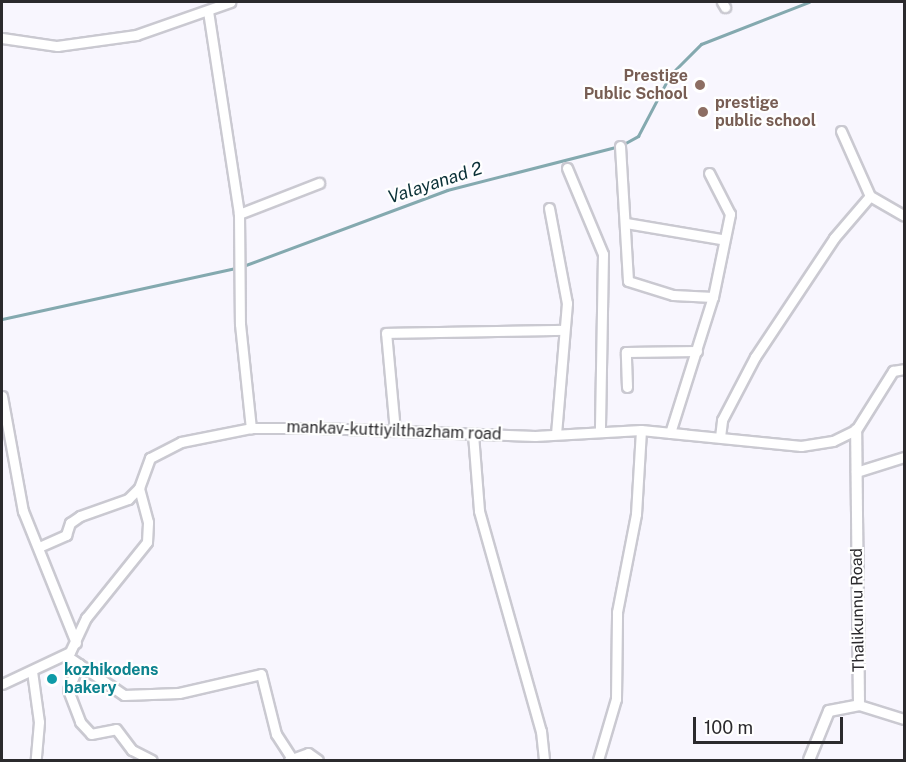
<!DOCTYPE html>
<html>
<head>
<meta charset="utf-8">
<style>
	body { margin:0 }
	#map { position:relative; width:906px; height:762px; overflow:hidden; background:#f8f6fe; font-family:"Public Sans",sans-serif }
	div>[style] { position:absolute }
	[style*='--x'] { left:calc(var(--x)*1px); top:calc(var(--y)*1px); width:calc(var(--w)*1px); rotate:calc(var(--a)*1deg) }
	.stream>* { height:3px; margin:-1.5px; padding:0 1.5px; transform-origin:1.5px; border-radius:1.5px; background:#84a9af }
	.roads { filter:drop-shadow(2px 0 #cac9d1) drop-shadow(-2px 0 #cac9d1) drop-shadow(0 2px #cac9d1) drop-shadow(0 -2px #cac9d1) }
	.minor>* { height:9px; margin:-4.5px; padding:0 4.5px; transform-origin:4.5px; border-radius:4.5px; background:#fff }
	.tertiary>* { height:10px; margin:-5px; padding:0 5px; transform-origin:5px; border-radius:5px; background:#fff }
	.dots>* { width:16px; height:16px; translate:-50% -50%; box-sizing:border-box; border:3px solid #fff; border-radius:50% }
	span { translate:-50% -50%; white-space:nowrap; text-align:center; line-height:1.15; -webkit-text-stroke:4.5px #fff; paint-order:stroke }
	.education-label { font-size:16px; color:#785e54; font-weight:700 }
	.right { translate:-100% -50%; text-align:right }
	.left { translate:0 -50%; text-align:left }
	.street-label { font-size:16px; color:#2b2a2d }
	.culture-label { font-size:16px; color:#0d838f; font-weight:700 }
	.water-label { font-size:18px; color:#0b3137; font-style:italic }
	.frame { position:absolute; inset:0; border:3px solid #2b2a2d; pointer-events:none }
	.scale { position:absolute; left:693px; top:717px; width:150px; height:27px; box-sizing:border-box; border:3px solid #2b2a2d; border-top:0; padding-left:8px; font-size:18px; line-height:21px; white-space:nowrap; color:#2b2a2d; -webkit-text-stroke:4px #fff; paint-order:stroke }
</style>
</head>
<body>
<div id="map">
	<div class="stream">
		<div style="--x:243;--y:266;--w:218;--a:-20.4"></div>
		<div style="--x:447;--y:190;--w:179;--a:-14.3"></div>
		<div style="--x:620;--y:146;--w:21;--a:-29"></div>
		<div style="--x:638;--y:136;--w:69;--a:-62.3"></div>
		<div style="--x:670;--y:75;--w:44;--a:-45"></div>
		<div style="--x:701;--y:44;--w:116;--a:-21.3"></div>
		<div style="--x:2;--y:319;--w:239;--a:-12.3"></div>
	</div>
	<div class="roads">
		<div class="minor">
			<div style="--x:722;--y:2;--w:6;--a:59"></div>
			<div style="--x:208;--y:11;--w:205;--a:81.3"></div>
			<div style="--x:239;--y:214;--w:110;--a:89.5"></div>
			<div style="--x:240;--y:324;--w:105;--a:84"></div>
			<div style="--x:2;--y:38;--w:56;--a:8.3"></div>
			<div style="--x:57;--y:46;--w:80;--a:-7.9"></div>
			<div style="--x:136;--y:35;--w:100;--a:-19.3"></div>
			<div style="--x:841;--y:131;--w:71;--a:66"></div>
			<div style="--x:870;--y:196;--w:39;--a:30"></div>
			<div style="--x:620;--y:146;--w:135;--a:86.6"></div>
			<div style="--x:628;--y:281;--w:47;--a:17.3"></div>
			<div style="--x:673;--y:295;--w:40;--a:2.9"></div>
			<div style="--x:713;--y:297;--w:85;--a:-78.4"></div>
			<div style="--x:730;--y:214;--w:46;--a:-117.1"></div>
			<div style="--x:567;--y:168;--w:93;--a:67.3"></div>
			<div style="--x:603;--y:254;--w:177;--a:91"></div>
			<div style="--x:549;--y:208;--w:97;--a:79.3"></div>
			<div style="--x:567;--y:303;--w:130;--a:94.8"></div>
			<div style="--x:239;--y:214;--w:86;--a:-21.2"></div>
			<div style="--x:626;--y:223;--w:96;--a:9.6"></div>
			<div style="--x:627;--y:387;--w:35;--a:-92"></div>
			<div style="--x:626;--y:352;--w:71;--a:-0.8"></div>
			<div style="--x:2;--y:396;--w:117;--a:79.7"></div>
			<div style="--x:23;--y:511;--w:142;--a:68.1"></div>
			<div style="--x:395;--y:431;--w:98;--a:-95.2"></div>
			<div style="--x:386;--y:333;--w:178;--a:-1"></div>
			<div style="--x:670;--y:433;--w:143;--a:-72.5"></div>
			<div style="--x:473;--y:434;--w:77;--a:85.5"></div>
			<div style="--x:479;--y:511;--w:229;--a:74.3"></div>
			<div style="--x:541;--y:731;--w:29;--a:84"></div>
			<div style="--x:720;--y:437;--w:17;--a:-83"></div>
			<div style="--x:722;--y:420;--w:71;--a:-62.4"></div>
			<div style="--x:755;--y:357;--w:143;--a:-56.4"></div>
			<div style="--x:834;--y:238;--w:55;--a:-49.4"></div>
			<div style="--x:856;--y:472;--w:50;--a:-17.4"></div>
			<div style="--x:39;--y:547;--w:30;--a:-24"></div>
			<div style="--x:66;--y:535;--w:13;--a:-72"></div>
			<div style="--x:70;--y:523;--w:12;--a:-35"></div>
			<div style="--x:80;--y:516;--w:51;--a:-19.5"></div>
			<div style="--x:128;--y:499;--w:16;--a:-45"></div>
			<div style="--x:67;--y:656;--w:69;--a:34.4"></div>
			<div style="--x:124;--y:695;--w:55;--a:-2.1"></div>
			<div style="--x:179;--y:693;--w:84;--a:-13"></div>
			<div style="--x:261;--y:674;--w:62;--a:76"></div>
			<div style="--x:276;--y:734;--w:31;--a:57"></div>
			<div style="--x:79;--y:664;--w:28;--a:113"></div>
			<div style="--x:68;--y:690;--w:34;--a:69"></div>
			<div style="--x:80;--y:722;--w:16;--a:47"></div>
			<div style="--x:91;--y:734;--w:25;--a:-11"></div>
			<div style="--x:116;--y:729;--w:26;--a:53"></div>
			<div style="--x:132;--y:750;--w:22;--a:27"></div>
			<div style="--x:32;--y:671;--w:51;--a:82.2"></div>
			<div style="--x:39;--y:722;--w:38;--a:95"></div>
			<div style="--x:2;--y:684;--w:75;--a:-25.2"></div>
			<div style="--x:70;--y:652;--w:38;--a:-65"></div>
			<div style="--x:86;--y:618;--w:97;--a:-51.2"></div>
			<div style="--x:147;--y:542;--w:20;--a:-87"></div>
			<div style="--x:148;--y:522;--w:35;--a:-105"></div>
			<div style="--x:139;--y:488;--w:32;--a:-70"></div>
			<div style="--x:150;--y:458;--w:35;--a:-27"></div>
			<div style="--x:181;--y:442;--w:71;--a:-11.3"></div>
			<div style="--x:251;--y:428;--w:68;--a:0"></div>
			<div style="--x:319;--y:428;--w:216;--a:2.1"></div>
			<div style="--x:535;--y:436;--w:106;--a:-3.2"></div>
			<div style="--x:641;--y:430;--w:161;--a:5.7"></div>
			<div style="--x:801;--y:446;--w:32;--a:-9"></div>
			<div style="--x:833;--y:441;--w:25;--a:-26"></div>
			<div style="--x:856;--y:430;--w:70;--a:-57.9"></div>
			<div style="--x:893;--y:371;--w:11;--a:-10"></div>
			<div style="--x:859;--y:705;--w:47;--a:17.3"></div>
			<div style="--x:289;--y:760;--w:20;--a:-20"></div>
			<div style="--x:308;--y:753;--w:12;--a:35"></div>
			<div style="--x:598;--y:760;--w:64;--a:-73.6"></div>
			<div style="--x:616;--y:699;--w:87;--a:-89.3"></div>
			<div style="--x:617;--y:612;--w:100;--a:-79"></div>
			<div style="--x:636;--y:514;--w:84;--a:-86.6"></div>
		</div>
		<div class="tertiary">
			<div style="--x:809;--y:760;--w:53;--a:-67.8"></div>
			<div style="--x:829;--y:711;--w:31;--a:-11"></div>
			<div style="--x:859;--y:705;--w:275;--a:-90.6"></div>
		</div>
	</div>
	<div class="dots">
		<div style="left:700px;top:85px;background:#8d6e63"></div>
		<div style="left:703px;top:112px;background:#8d6e63"></div>
		<div style="left:52px;top:679px;background:#0f9aa8"></div>
	</div>
	<div class="education-label">
		<span class="right" style="left:688px;top:85px">Prestige<br>Public School</span>
		<span class="left" style="left:715px;top:112px">prestige<br>public school</span>
	</div>
	<div class="street-label">
		<span style="left:394px;top:431px;rotate:2deg">mankav-kuttiyilthazham road</span>
		<span style="left:858px;top:610px;rotate:-91deg">Thalikunnu Road</span>
	</div>
	<div class="culture-label">
		<span class="left" style="left:64px;top:679px">kozhikodens<br>bakery</span>
	</div>
	<div class="water-label">
		<span style="left:435px;top:183px;rotate:-18deg">Valayanad 2</span>
	</div>
	<div class="frame"></div>
	<div class="scale">100 m</div>
</div>
</body>
</html>
